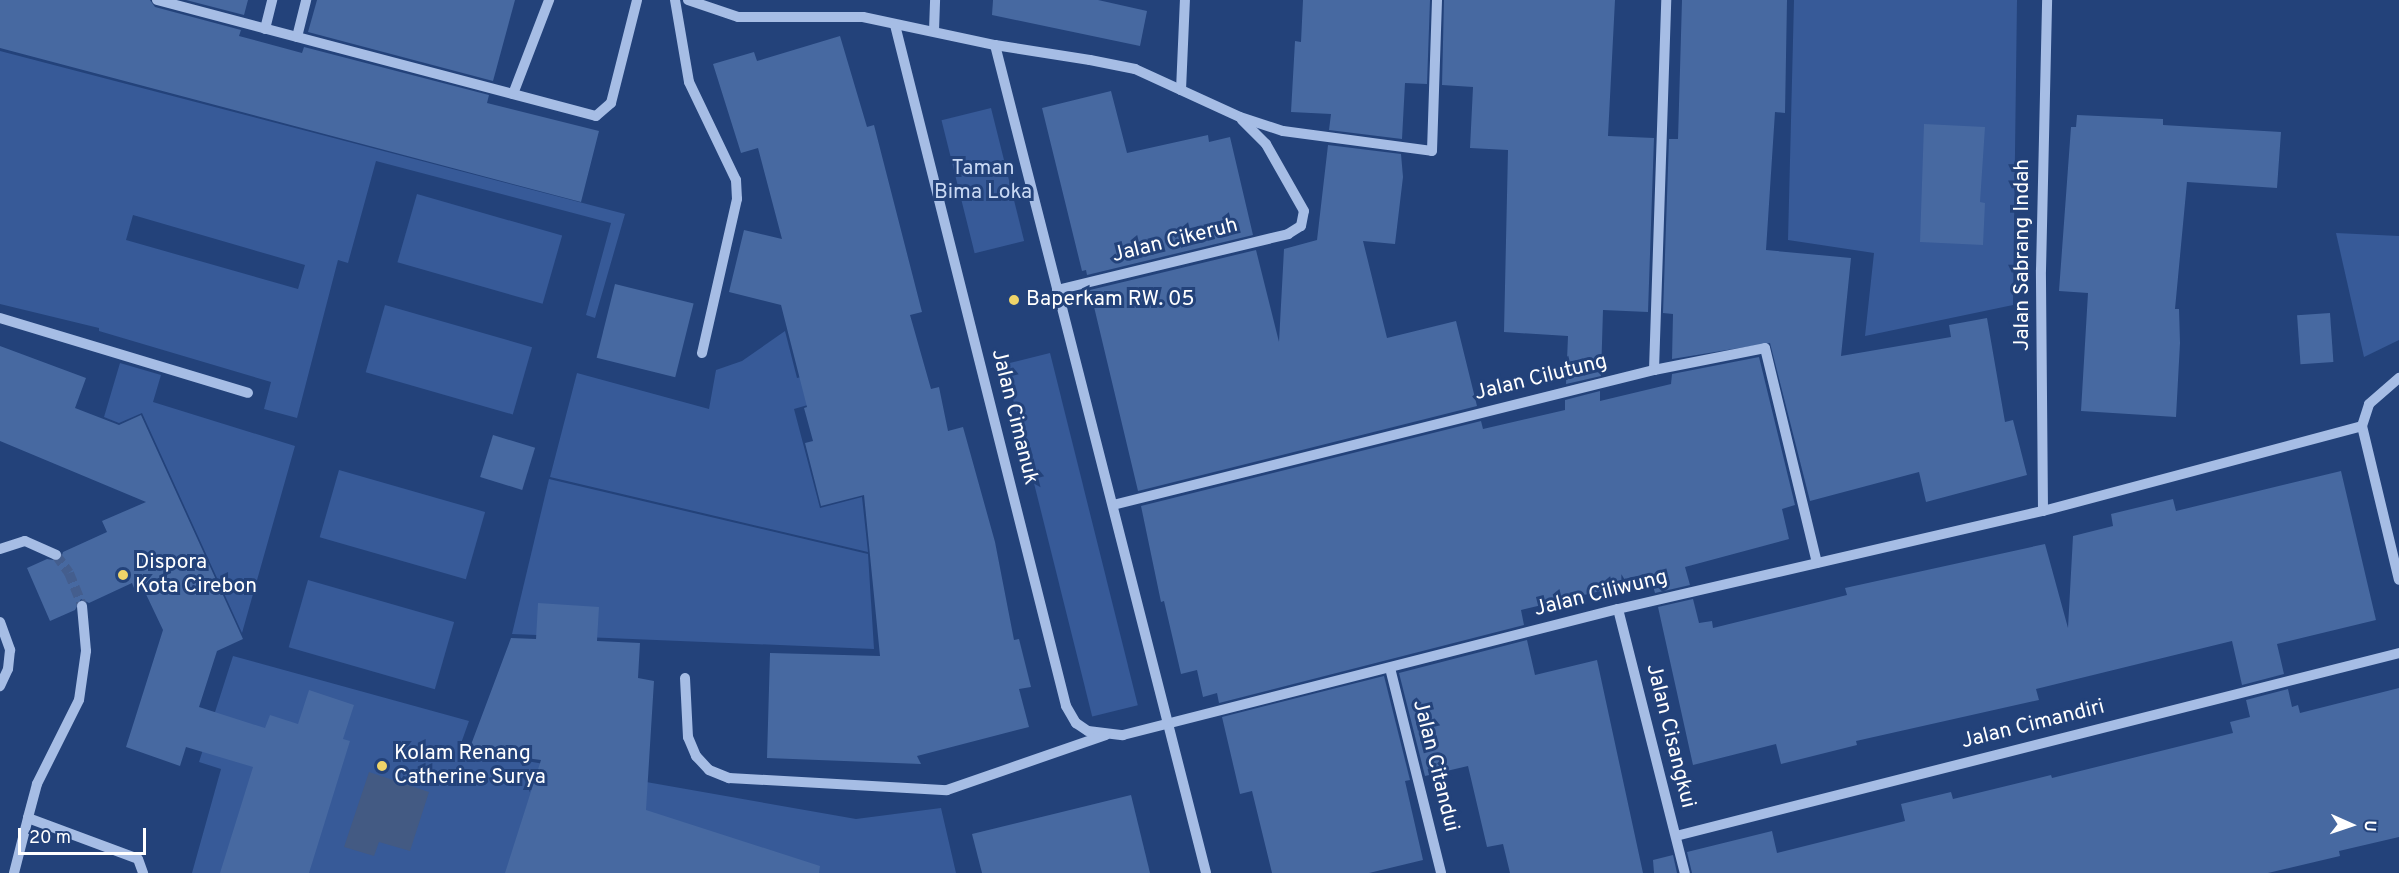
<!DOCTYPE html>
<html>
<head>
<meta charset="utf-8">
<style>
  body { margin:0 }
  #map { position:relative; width:2399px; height:873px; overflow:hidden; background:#23427a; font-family:Overpass,sans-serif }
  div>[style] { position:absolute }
  .green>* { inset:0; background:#375a98; transform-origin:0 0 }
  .water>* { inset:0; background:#435a83 }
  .building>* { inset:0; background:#4769a1; transform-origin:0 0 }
  .minor-tunnel>* { height:10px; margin-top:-5px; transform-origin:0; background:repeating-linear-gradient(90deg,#445e8e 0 10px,transparent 0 15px) }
  .minor>* { height:10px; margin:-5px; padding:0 5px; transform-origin:5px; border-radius:5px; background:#a6bde5 }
  .dots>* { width:16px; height:16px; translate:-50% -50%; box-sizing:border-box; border:3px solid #23427a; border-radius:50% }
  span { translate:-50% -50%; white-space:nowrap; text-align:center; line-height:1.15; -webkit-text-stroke:6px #23427a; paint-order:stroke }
  .park-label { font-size:21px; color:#c9d9f4 }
  .street-label { font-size:21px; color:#fff }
  .poi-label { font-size:21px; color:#fff }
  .left { translate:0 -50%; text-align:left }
  .north { position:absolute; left:2321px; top:795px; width:60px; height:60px; -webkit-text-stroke:4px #23427a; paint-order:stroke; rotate:93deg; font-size:16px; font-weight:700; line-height:24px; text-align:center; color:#fff }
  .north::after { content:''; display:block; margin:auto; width:21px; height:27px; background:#fff; clip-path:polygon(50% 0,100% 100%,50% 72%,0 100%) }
  .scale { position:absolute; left:18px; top:828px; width:128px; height:27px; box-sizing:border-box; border:3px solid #fff; border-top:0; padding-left:8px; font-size:18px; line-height:21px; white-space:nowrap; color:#fff; -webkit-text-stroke:4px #23427a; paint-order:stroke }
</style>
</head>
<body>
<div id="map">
  <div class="green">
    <div style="clip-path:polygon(1794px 0,2017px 0,2013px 305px,1865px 336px,1874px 253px,1788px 240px)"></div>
    <div style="clip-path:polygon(evenodd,0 51px,625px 214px,595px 318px,586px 315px,611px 223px,376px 161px,348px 263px,338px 260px,297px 418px,264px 409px,271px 382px,99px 331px,99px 328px,0 304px,0 51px,133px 215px,305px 265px,298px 289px,126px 240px,133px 215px)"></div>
    <div style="left:991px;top:108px;width:137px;height:51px;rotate:76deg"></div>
    <div style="left:417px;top:194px;width:151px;height:71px;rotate:16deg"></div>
    <div style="clip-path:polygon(2336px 233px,2399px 236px,2399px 340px,2364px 357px)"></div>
    <div style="left:385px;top:305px;width:153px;height:70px;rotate:16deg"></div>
    <div style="clip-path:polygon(785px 331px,797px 378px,818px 373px,825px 400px,794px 409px,820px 508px,862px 497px,868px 552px,550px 477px,577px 373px,709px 409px,716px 370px,742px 361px)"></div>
    <div style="left:1050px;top:353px;width:363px;height:47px;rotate:76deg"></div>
    <div style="clip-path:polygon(120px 363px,161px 375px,153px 402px,295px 446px,242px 633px,142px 413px,119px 423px,104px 417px)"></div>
    <div style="left:339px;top:470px;width:152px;height:70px;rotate:16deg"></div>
    <div style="clip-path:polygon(549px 479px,868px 554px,874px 649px,512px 634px)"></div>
    <div style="left:308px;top:580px;width:152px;height:70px;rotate:16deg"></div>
    <div style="clip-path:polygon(233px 656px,469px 721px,459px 749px,856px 819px,941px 808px,956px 873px,192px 873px,221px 769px,199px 762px)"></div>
  </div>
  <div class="water">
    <div style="clip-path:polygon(369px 772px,429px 792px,410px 851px,379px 842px,374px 856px,344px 847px)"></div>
  </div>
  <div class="building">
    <div style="clip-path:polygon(0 0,150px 0,155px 7px,241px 30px,239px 36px,302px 53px,304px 47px,489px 95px,487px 103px,599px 131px,581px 202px,0 48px)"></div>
    <div style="clip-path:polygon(186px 0,248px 0,244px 15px)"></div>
    <div style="clip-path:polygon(317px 0,515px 0,493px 81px,308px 32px)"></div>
    <div style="clip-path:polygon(993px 0,1098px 0,1147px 11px,1140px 46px,992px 15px)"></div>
    <div style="clip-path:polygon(1303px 0,1430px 0,1427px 84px,1405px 83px,1402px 139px,1329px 130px,1331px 114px,1291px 112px,1295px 41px,1301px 42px)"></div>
    <div style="clip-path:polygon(1444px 0,1615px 0,1608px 136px,1654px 138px,1648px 312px,1603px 310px,1601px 376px,1566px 384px,1568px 336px,1504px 332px,1508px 150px,1470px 148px,1473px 87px,1442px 85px)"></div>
    <div style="clip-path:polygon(1682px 0,1787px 0,1785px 113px,1775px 112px,1766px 250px,1851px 258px,1841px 356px,1951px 337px,1949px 325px,1987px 318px,2005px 422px,2013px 420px,2027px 475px,1926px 502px,1919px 472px,1810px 501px,1770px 343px,1672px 359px,1673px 314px,1663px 313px,1669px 139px,1678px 139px)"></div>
    <div style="clip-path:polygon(840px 36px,867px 127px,874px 125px,922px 312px,910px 315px,931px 389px,939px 387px,948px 431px,963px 427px,995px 542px,1014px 640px,1019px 639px,1031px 687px,1019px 689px,1029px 727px,917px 756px,921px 764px,767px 758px,770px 653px,880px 656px,864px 495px,821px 506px,805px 443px,813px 441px,804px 408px,807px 407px,781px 305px,729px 292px,744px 230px,782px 239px,758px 148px,741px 153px,713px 64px,754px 52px,757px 61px)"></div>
    <div style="clip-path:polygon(1111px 91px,1127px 153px,1208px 135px,1209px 142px,1230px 137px,1253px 235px,1087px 275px,1086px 270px,1082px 271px,1042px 108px)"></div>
    <div style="clip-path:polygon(2077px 115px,2163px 119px,2163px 125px,2281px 132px,2277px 188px,2187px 182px,2175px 309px,2179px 309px,2180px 343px,2176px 417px,2081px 411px,2088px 293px,2059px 291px,2071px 127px,2076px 127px)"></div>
    <div style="clip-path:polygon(1924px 124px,1985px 127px,1980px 202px,1985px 203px,1983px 245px,1920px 242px)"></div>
    <div style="clip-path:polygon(1328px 145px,1401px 154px,1403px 177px,1395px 244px,1363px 241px,1387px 338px,1456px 321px,1477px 406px,1138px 491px,1090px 290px,1256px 250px,1279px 342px,1284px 249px,1317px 240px)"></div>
    <div style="left:615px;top:284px;width:81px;height:76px;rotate:14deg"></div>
    <div style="left:2330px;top:313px;width:49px;height:33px;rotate:86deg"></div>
    <div style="clip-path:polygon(0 346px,86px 378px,75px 408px,119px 425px,141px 415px,243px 639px,217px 651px,199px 707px,265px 728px,270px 715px,298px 724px,309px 690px,354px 705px,343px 739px,350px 741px,309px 873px,220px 873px,253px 767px,186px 747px,180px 766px,126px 747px,163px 630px,144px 590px,136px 593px,132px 583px,89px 603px,81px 599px,75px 610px,50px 621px,27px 568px,47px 559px,60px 561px,63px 552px,107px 532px,102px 521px,146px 502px,0 441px)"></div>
    <div style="clip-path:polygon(1759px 357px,1795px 505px,1782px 509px,1789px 539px,1685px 567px,1690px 585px,1655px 593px,1651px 579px,1521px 610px,1524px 625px,1219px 703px,1217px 693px,1203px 697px,1197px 670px,1181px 674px,1164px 601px,1161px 602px,1141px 506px,1481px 421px,1483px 429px,1565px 410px,1565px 400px,1600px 391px,1600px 401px,1671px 384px,1672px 374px)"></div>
    <div style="left:493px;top:435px;width:44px;height:44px;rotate:17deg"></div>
    <div style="clip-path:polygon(2341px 471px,2376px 620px,2277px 644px,2284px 674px,2242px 685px,2232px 641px,2036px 689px,2039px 700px,1856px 741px,1857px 745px,1781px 764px,1776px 744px,1693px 765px,1658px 607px,1693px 599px,1699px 623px,1712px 621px,1713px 628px,1847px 595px,1845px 588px,2045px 544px,2068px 628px,2073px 536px,2113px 526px,2111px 514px,2173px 499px,2176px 511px)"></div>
    <div style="clip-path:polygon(538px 603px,599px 607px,597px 641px,640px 643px,638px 678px,654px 681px,646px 810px,820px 866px,819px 873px,505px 873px,541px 760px,469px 750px,511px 638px,536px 639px)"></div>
    <div style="clip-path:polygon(1527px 640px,1535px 675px,1597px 660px,1643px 873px,1510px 873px,1503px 844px,1487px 847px,1468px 766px,1425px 776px,1399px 673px)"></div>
    <div style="clip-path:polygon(1384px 676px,1410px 780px,1405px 781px,1423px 860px,1369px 873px,1272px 873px,1252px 791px,1240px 794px,1222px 717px)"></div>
    <div style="clip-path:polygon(2399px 688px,2399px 837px,2339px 851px,2340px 856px,2268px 873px,1692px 873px,1687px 852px,1772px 831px,1777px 853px,1905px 821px,1901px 804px,1951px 792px,1953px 799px,2051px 775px,2052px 778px,2233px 733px,2230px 722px,2250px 717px,2246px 700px,2288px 689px,2292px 707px,2298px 705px,2300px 713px)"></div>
    <div style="clip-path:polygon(1131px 795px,1150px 873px,982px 873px,972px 834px)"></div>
    <div style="clip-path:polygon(1673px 855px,1677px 873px,1654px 873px,1653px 860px)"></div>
  </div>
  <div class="minor-tunnel">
    <div style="left:56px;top:555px;width:22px;rotate:54deg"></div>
    <div style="left:69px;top:573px;width:35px;rotate:68deg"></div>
  </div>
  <div class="minor">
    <div style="left:157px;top:0;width:454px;rotate:14.8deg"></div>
    <div style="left:596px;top:116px;width:20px;rotate:-41deg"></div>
    <div style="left:611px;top:103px;width:106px;rotate:-75.8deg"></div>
    <div style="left:675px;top:0;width:83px;rotate:80.3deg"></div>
    <div style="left:689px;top:82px;width:109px;rotate:64.4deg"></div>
    <div style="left:736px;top:180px;width:19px;rotate:87deg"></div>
    <div style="left:737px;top:199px;width:158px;rotate:102.8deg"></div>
    <div style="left:688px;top:0;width:53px;rotate:18.8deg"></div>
    <div style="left:738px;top:17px;width:125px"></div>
    <div style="left:863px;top:17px;width:135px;rotate:12deg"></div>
    <div style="left:995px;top:45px;width:96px;rotate:9deg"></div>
    <div style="left:1090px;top:60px;width:46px;rotate:11.3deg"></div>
    <div style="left:1135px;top:69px;width:115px;rotate:24.6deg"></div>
    <div style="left:1240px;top:117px;width:45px;rotate:18deg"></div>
    <div style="left:1283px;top:131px;width:150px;rotate:7.6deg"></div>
    <div style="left:1432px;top:151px;width:151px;rotate:-88.1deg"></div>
    <div style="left:895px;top:25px;width:702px;rotate:75.9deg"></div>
    <div style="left:1066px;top:706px;width:20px;rotate:60deg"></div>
    <div style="left:1076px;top:723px;width:14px;rotate:34deg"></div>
    <div style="left:1088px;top:731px;width:35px;rotate:7deg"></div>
    <div style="left:1123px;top:735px;width:511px;rotate:-14.28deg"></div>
    <div style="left:1618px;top:609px;width:436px;rotate:-13deg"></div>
    <div style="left:2043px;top:511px;width:330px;rotate:-14.9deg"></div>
    <div style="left:265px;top:29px;width:30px;rotate:-76deg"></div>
    <div style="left:934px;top:31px;width:31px;rotate:-88deg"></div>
    <div style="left:297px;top:37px;width:38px;rotate:-76deg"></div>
    <div style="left:995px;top:45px;width:854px;rotate:75.7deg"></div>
    <div style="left:1181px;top:90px;width:90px;rotate:-87.5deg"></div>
    <div style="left:513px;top:94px;width:101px;rotate:-69deg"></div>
    <div style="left:1057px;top:290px;width:238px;rotate:-13.6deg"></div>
    <div style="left:1288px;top:234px;width:15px;rotate:-32deg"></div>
    <div style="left:1301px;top:226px;width:15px;rotate:-79deg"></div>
    <div style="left:1304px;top:211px;width:77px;rotate:-119.6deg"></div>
    <div style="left:1266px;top:144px;width:34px;rotate:-135deg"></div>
    <div style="left:0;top:318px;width:259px;rotate:16.8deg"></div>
    <div style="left:1654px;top:370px;width:370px;rotate:-88.1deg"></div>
    <div style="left:2362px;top:426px;width:158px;rotate:76.5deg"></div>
    <div style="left:2362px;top:426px;width:23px;rotate:-72deg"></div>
    <div style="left:2369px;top:404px;width:40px;rotate:-41deg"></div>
    <div style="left:1113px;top:505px;width:558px;rotate:-14.01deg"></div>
    <div style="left:1654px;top:370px;width:113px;rotate:-11.2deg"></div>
    <div style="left:1765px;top:348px;width:221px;rotate:76.4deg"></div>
    <div style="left:2043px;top:511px;width:241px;rotate:-90.5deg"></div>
    <div style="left:2041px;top:270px;width:270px;rotate:-88.7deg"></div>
    <div style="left:0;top:549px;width:26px;rotate:-18deg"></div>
    <div style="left:25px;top:541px;width:34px;rotate:24deg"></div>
    <div style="left:82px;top:606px;width:45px;rotate:84.9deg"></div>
    <div style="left:86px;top:651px;width:49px;rotate:98.1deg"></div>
    <div style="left:79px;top:700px;width:94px;rotate:116.6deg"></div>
    <div style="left:37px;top:784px;width:35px;rotate:105deg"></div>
    <div style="left:28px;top:818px;width:117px;rotate:20.4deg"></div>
    <div style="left:138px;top:859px;width:15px;rotate:70deg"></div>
    <div style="left:1618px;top:609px;width:272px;rotate:75.8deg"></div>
    <div style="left:0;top:622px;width:30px;rotate:70deg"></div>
    <div style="left:10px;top:650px;width:19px;rotate:96deg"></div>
    <div style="left:8px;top:669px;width:19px;rotate:115deg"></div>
    <div style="left:1390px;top:668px;width:211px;rotate:76deg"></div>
    <div style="left:685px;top:678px;width:59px;rotate:87.1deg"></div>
    <div style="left:688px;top:737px;width:21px;rotate:67deg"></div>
    <div style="left:696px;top:756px;width:19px;rotate:47deg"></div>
    <div style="left:709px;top:770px;width:22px;rotate:22deg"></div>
    <div style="left:729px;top:778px;width:218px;rotate:3.2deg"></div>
    <div style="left:947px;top:790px;width:168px;rotate:-19.1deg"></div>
    <div style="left:1676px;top:836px;width:746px;rotate:-14.2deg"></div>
    <div style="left:14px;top:873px;width:57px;rotate:-75.7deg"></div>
  </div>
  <div class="dots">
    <div style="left:1014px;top:300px;background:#efd469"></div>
    <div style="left:123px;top:575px;background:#efd469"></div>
    <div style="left:382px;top:766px;background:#efd469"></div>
  </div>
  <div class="park-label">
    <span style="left:983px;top:181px">Taman<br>Bima Loka</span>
  </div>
  <div class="street-label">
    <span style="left:1175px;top:241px;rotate:-14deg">Jalan Cikeruh</span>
    <span style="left:2023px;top:255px;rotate:-90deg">Jalan Sabrang Indah</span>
    <span style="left:1541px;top:378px;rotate:-14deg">Jalan Cilutung</span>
    <span style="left:1014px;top:417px;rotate:76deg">Jalan Cimanuk</span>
    <span style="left:1601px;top:594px;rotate:-14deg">Jalan Ciliwung</span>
    <span style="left:2033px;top:725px;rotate:-14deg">Jalan Cimandiri</span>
    <span style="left:1670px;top:736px;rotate:76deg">Jalan Cisangkui</span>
    <span style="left:1435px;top:766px;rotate:76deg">Jalan Citandui</span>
  </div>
  <div class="poi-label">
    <span class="left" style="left:1026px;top:300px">Baperkam RW. 05</span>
    <span class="left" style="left:135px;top:575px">Dispora<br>Kota Cirebon</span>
    <span class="left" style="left:394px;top:766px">Kolam Renang<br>Catherine Surya</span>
  </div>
  <div class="north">U</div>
  <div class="scale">20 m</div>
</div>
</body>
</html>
